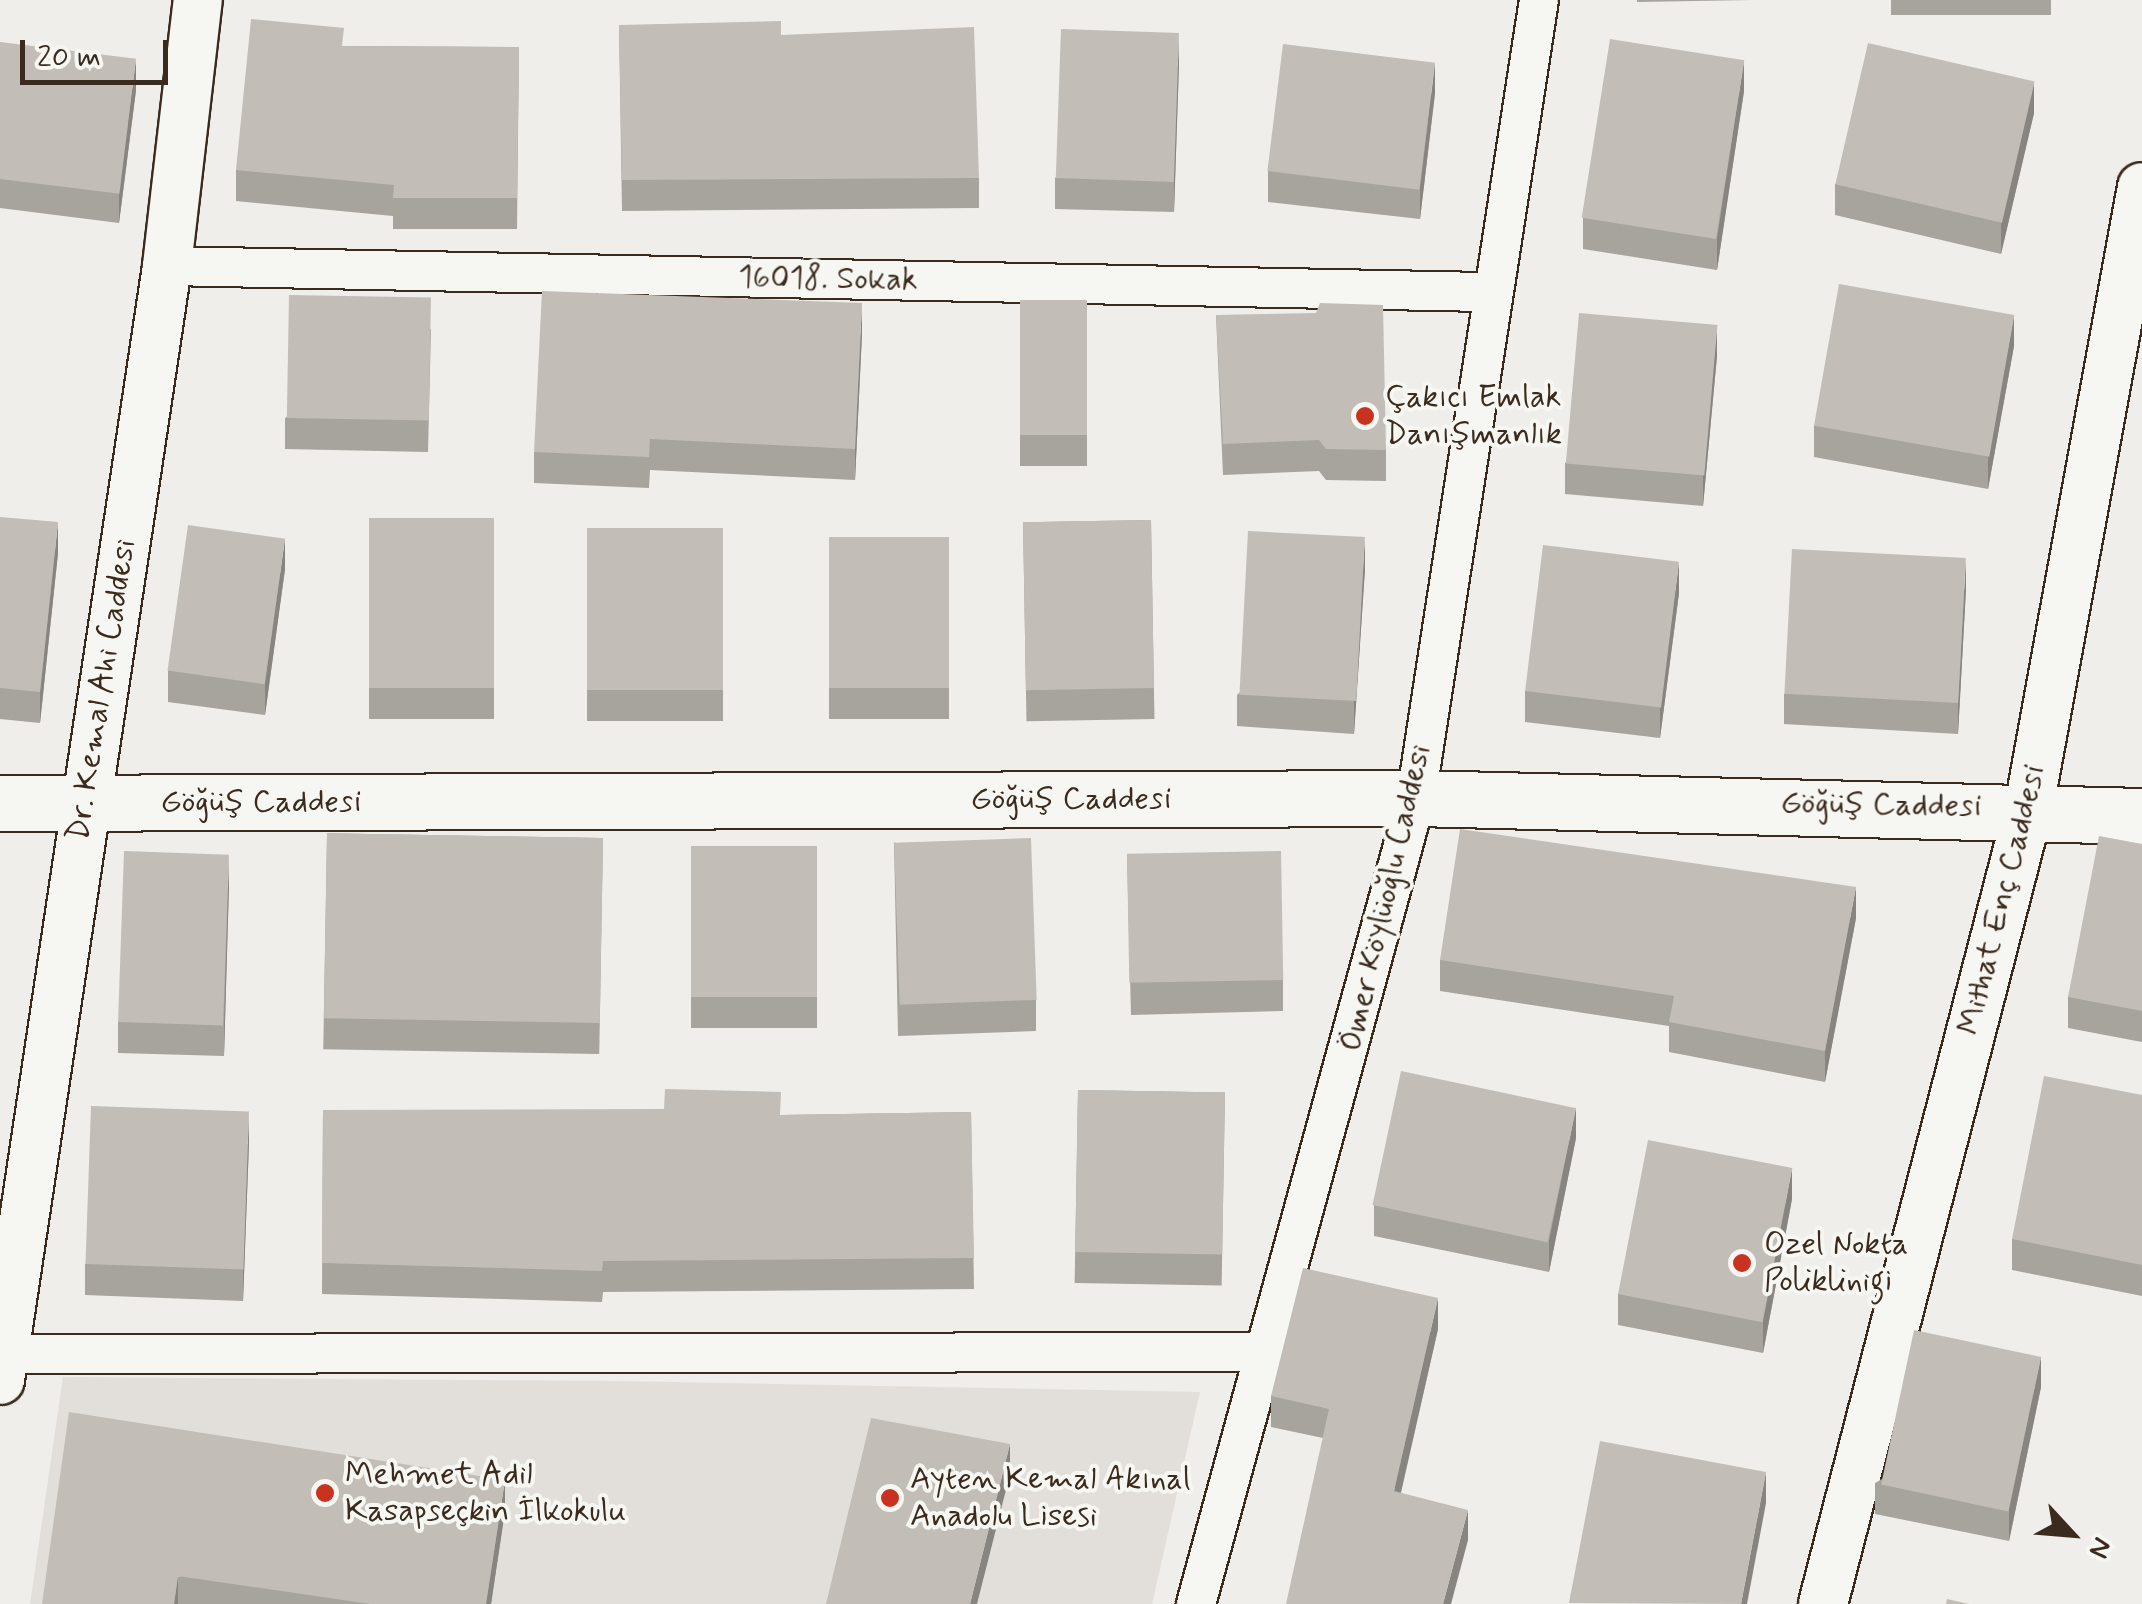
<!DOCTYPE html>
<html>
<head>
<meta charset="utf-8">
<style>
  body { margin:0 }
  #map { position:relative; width:2142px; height:1604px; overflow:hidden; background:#efeeea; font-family:Mynerve,sans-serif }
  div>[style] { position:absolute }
  .built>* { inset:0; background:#e2dfdb }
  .roads { filter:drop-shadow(2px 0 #3b2a1e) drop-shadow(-2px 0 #3b2a1e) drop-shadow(0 2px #3b2a1e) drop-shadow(0 -2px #3b2a1e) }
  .minor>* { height:38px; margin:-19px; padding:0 19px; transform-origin:19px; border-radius:19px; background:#f6f6f2 }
  .tertiary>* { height:48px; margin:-24px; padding:0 24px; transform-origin:24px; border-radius:24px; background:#f6f6f2 }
  .secondary>* { height:55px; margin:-27.5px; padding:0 27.5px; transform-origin:27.5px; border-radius:27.5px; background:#f6f6f2 }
  .wall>* { inset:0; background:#a7a39d; transform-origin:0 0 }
  .shaded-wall>* { inset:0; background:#888480 }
  .building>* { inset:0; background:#c2bdb7; transform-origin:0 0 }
  .dots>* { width:28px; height:28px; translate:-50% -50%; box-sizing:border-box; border:5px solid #f6f6f2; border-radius:50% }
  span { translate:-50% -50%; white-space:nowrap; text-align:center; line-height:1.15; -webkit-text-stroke:8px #f6f6f2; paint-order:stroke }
  .street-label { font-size:32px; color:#3b2a1e }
  .poi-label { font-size:32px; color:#3b2a1e }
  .left { translate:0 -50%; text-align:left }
  .north { position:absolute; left:2022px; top:1484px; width:100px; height:100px; -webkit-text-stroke:8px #f6f6f2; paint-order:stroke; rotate:116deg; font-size:28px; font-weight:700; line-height:40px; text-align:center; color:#3b2a1e }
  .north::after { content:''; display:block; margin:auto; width:35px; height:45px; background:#3b2a1e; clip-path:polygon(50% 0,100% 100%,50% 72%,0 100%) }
  .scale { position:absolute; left:20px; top:40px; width:148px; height:45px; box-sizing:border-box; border:5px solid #3b2a1e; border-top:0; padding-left:12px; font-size:30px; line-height:35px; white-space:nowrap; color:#3b2a1e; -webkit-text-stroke:8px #f6f6f2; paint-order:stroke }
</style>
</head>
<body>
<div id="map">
  <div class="built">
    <div style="clip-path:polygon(63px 1377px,618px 1381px,1200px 1392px,1152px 1604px,30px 1604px)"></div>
  </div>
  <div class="roads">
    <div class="minor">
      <div style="left:167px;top:266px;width:1321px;rotate:1.13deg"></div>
      <div style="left:3px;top:1354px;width:1269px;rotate:-0.09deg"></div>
      <div style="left:1196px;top:1604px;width:835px;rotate:-74.73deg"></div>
      <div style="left:1416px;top:798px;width:807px;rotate:-81.24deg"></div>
    </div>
    <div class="tertiary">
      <div style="left:0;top:1380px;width:1126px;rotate:-81.47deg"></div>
      <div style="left:167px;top:266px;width:268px;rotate:-83.4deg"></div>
      <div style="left:1823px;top:1604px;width:823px;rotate:-75.51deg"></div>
      <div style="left:2029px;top:807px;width:630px;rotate:-79.67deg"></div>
    </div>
    <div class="secondary">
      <div style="left:0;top:803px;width:1416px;rotate:-0.2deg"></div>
      <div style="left:1416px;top:798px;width:726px;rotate:1.42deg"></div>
    </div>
  </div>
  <div class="wall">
    <div style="clip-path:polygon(1637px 0,1752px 0,1637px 2px)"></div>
    <div style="left:1891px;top:0;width:160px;height:15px"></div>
    <div style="clip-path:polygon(619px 25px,781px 35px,979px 178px,979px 208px,622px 211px)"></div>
    <div style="clip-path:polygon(0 42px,136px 90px,119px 223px,0 208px)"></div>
    <div style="clip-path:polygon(344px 46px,519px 47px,517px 229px,393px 229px,393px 216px,236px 201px,236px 170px)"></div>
    <div style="clip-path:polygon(1179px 64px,1174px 212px,1055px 209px,1055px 178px)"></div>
    <div style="clip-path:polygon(1744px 91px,1717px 270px,1583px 249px,1583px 218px)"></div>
    <div style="clip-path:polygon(1435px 93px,1420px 219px,1268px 202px,1268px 171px)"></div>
    <div style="clip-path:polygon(2034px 113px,2001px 254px,1835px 215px,1835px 184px)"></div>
    <div style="left:1020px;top:300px;width:67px;height:166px"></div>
    <div style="clip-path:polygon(1216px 315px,1386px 450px,1386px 481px,1326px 480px,1319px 471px,1223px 475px)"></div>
    <div style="clip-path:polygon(431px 329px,428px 452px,285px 449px,285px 418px)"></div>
    <div style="clip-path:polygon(862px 334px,855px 480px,650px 470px,649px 488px,534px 483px,534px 452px)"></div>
    <div style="clip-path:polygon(2014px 346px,1988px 489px,1814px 457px,1814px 426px)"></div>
    <div style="clip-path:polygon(1717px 356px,1703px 506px,1565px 494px,1565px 463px)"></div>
    <div style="clip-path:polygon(0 517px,58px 553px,40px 723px,0 719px)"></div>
    <div style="left:369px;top:518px;width:125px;height:201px"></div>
    <div style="left:1151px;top:520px;width:199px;height:128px;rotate:89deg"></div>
    <div style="left:587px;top:528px;width:136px;height:193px"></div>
    <div style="left:829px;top:537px;width:120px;height:182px"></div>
    <div style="clip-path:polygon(285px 569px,265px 715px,168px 702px,168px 671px)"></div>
    <div style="clip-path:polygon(1365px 569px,1354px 734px,1237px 726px,1237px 695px)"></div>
    <div style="clip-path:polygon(1966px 589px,1958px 734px,1784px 724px,1784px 694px)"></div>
    <div style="clip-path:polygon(1679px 593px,1660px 738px,1525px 722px,1525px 691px)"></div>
    <div style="left:603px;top:838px;width:216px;height:276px;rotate:91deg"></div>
    <div style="clip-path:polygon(894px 842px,1036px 1000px,1036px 1031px,898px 1036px)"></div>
    <div style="clip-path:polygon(2142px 844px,2142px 1042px,2068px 1028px,2068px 997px)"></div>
    <div style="left:691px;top:846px;width:126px;height:182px"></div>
    <div style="clip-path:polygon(1127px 855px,1283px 980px,1283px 1011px,1131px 1015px)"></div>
    <div style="clip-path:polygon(229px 885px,224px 1056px,118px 1053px,118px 1022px)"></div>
    <div style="clip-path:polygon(1856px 918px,1825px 1082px,1669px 1052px,1669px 1026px,1440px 991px,1440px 960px)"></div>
    <div style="left:1078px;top:1090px;width:147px;height:193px;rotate:1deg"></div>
    <div style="clip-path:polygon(2142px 1095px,2142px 1296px,2012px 1270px,2012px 1239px)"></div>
    <div style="clip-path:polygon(323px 1110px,781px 1115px,971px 1112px,974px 1289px,603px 1292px,602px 1302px,322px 1294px)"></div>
    <div style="clip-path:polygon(1576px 1138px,1549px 1272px,1374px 1236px,1374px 1205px)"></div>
    <div style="clip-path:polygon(249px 1143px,243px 1301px,85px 1295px,85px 1264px)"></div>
    <div style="clip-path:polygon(1792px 1199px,1763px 1353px,1618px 1325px,1618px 1294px)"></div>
    <div style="clip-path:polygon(1438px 1329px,1401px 1493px,1468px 1540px,1323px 1438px,1271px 1427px,1271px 1396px)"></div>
    <div style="clip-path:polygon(2041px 1387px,2009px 1541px,1875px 1514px,1875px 1483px)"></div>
    <div style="clip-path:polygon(505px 1511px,491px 1604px,42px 1604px)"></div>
  </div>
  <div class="shaded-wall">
    <div style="clip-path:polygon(1179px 33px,1179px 64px,1174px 212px,1174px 181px)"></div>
    <div style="clip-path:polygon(136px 59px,136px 90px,119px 223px,119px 192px)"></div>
    <div style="clip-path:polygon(1744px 60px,1744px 91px,1717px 270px,1717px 239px)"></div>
    <div style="clip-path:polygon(1435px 62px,1435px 93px,1420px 219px,1420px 189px)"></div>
    <div style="clip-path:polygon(2034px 82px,2034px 113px,2001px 254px,2001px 223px)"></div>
    <div style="clip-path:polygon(862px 303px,862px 334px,855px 480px,855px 449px)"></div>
    <div style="clip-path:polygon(2014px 315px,2014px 346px,1988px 489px,1988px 458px)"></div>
    <div style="clip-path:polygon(1717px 325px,1717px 356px,1703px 506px,1703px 475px)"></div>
    <div style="clip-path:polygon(58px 522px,58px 553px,40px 723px,40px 692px)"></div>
    <div style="clip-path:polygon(285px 538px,285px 569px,265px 715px,265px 684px)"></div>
    <div style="clip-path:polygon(1365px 538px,1365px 569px,1354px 734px,1354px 703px)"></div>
    <div style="clip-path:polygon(1966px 558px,1966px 589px,1958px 734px,1958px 703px)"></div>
    <div style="clip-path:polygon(1679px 562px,1679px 593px,1660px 738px,1660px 707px)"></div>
    <div style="clip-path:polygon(229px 854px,229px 885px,224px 1056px,224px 1025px)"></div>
    <div style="clip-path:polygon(1856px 887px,1856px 918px,1825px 1082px,1825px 1051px)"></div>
    <div style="clip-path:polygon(1576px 1107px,1576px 1138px,1549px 1272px,1549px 1241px)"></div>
    <div style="clip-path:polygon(249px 1112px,249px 1143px,243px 1301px,243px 1270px)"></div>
    <div style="clip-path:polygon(1792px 1168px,1792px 1199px,1763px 1353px,1763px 1322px)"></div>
    <div style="clip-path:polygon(1438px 1298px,1438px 1329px,1394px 1522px,1394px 1491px)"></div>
    <div style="clip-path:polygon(2041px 1356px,2041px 1387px,2009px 1541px,2009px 1510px)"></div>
    <div style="clip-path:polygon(1010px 1444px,1010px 1474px,977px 1604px,970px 1604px)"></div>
    <div style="clip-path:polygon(1766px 1472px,1766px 1503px,1747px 1604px,1741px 1604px)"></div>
    <div style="clip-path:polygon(505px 1480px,505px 1511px,491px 1604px,486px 1604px)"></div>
    <div style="clip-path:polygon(1468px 1510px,1468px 1540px,1451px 1604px,1443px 1604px)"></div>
    <div style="clip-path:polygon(178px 1576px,178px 1604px,174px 1604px)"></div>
  </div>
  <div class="building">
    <div style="clip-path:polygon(251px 19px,344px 28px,342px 46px,519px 47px,517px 198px,393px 198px,394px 185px,236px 170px)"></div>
    <div style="clip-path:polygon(781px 21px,781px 35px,974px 27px,979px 178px,622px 180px,619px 25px)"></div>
    <div style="left:1061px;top:29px;width:118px;height:149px;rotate:2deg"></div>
    <div style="left:1610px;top:39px;width:136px;height:181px;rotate:9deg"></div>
    <div style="left:0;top:42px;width:137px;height:136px;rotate:7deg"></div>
    <div style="left:1868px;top:43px;width:171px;height:145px;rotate:13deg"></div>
    <div style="left:1283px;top:44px;width:153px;height:128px;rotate:7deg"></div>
    <div style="left:1839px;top:284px;width:178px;height:144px;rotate:10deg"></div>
    <div style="clip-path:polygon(542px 291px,862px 303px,855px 449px,650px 439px,649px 457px,534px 452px)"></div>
    <div style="left:289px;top:295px;width:142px;height:123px;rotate:1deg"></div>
    <div style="left:1020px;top:300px;width:67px;height:135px"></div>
    <div style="clip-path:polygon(1320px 303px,1383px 305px,1386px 450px,1326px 449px,1319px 440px,1223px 444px,1216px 315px,1316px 313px)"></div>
    <div style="left:1579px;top:313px;width:139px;height:151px;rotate:5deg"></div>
    <div style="clip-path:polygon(0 517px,58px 522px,40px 692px,0 688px)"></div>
    <div style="left:369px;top:518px;width:125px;height:170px"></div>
    <div style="left:1151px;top:520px;width:168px;height:128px;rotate:89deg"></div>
    <div style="left:188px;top:525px;width:98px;height:147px;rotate:8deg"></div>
    <div style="left:587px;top:528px;width:136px;height:162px"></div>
    <div style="left:1248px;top:531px;width:117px;height:164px;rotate:3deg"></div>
    <div style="left:829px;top:537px;width:120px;height:151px"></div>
    <div style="left:1543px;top:545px;width:137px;height:147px;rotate:7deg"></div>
    <div style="left:1792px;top:549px;width:174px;height:145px;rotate:3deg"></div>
    <div style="clip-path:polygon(1460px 829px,1856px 887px,1825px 1051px,1669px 1022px,1674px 996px,1440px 960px)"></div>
    <div style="clip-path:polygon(2099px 836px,2142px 844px,2142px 1011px,2068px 997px)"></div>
    <div style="left:603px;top:838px;width:185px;height:276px;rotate:91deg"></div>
    <div style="left:1031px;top:838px;width:162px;height:137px;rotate:88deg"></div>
    <div style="left:691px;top:846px;width:126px;height:151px"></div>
    <div style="left:124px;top:851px;width:105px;height:171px;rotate:2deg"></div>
    <div style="left:1281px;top:851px;width:129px;height:154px;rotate:89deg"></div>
    <div style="left:1401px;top:1071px;width:179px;height:137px;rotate:12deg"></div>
    <div style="clip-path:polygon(2044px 1076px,2142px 1095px,2142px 1265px,2012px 1239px)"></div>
    <div style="clip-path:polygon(665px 1089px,781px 1092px,780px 1115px,971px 1112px,974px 1258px,603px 1261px,602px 1271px,322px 1263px,323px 1110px,664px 1109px)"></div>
    <div style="left:1078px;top:1090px;width:147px;height:162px;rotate:1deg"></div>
    <div style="left:91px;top:1106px;width:158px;height:158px;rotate:2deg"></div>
    <div style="left:1648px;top:1140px;width:147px;height:157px;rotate:11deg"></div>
    <div style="clip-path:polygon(1303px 1268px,1438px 1298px,1394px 1491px,1468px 1510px,1443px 1604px,1286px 1604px,1329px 1409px,1271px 1396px)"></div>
    <div style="left:1914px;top:1330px;width:130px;height:158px;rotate:12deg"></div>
    <div style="clip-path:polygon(69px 1412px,505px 1480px,486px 1604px,370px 1604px,178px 1576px,174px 1604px,42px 1604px)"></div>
    <div style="clip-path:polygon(871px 1418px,1010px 1444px,970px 1604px,826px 1604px)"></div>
    <div style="clip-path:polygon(1600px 1441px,1766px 1472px,1741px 1604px,1569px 1603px)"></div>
    <div style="clip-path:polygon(1947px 1599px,1969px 1604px,1946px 1604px)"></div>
  </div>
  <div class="dots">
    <div style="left:1365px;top:416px;background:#c8321e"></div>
    <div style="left:1742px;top:1263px;background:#c8321e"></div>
    <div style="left:325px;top:1493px;background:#c8321e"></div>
    <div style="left:890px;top:1498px;background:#c8321e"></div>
  </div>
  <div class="street-label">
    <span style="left:828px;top:279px;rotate:1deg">16018. Sokak</span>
    <span style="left:102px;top:690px;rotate:-81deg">Dr. Kemal Ahi Caddesi</span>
    <span style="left:1071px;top:799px">Göğüş Caddesi</span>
    <span style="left:261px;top:802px">Göğüş Caddesi</span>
    <span style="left:1881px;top:805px;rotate:1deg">Göğüş Caddesi</span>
    <span style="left:1386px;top:898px;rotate:-77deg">Ömer Köylüoğlu Caddesi</span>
    <span style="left:2002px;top:900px;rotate:-76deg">Mithat Enç Caddesi</span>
  </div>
  <div class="poi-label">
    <span class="left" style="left:1385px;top:416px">Çakıcı Emlak<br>Danışmanlık</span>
    <span class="left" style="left:1764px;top:1263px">Ozel Nokta<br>Poliklinigi</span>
    <span class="left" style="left:345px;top:1493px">Mehmet Adil<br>Kasapseçkin İlkokulu</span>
    <span class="left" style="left:910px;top:1498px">Ayten Kemal Akınal<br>Anadolu Lisesi</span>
  </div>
  <div class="north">N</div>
  <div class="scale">20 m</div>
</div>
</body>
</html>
